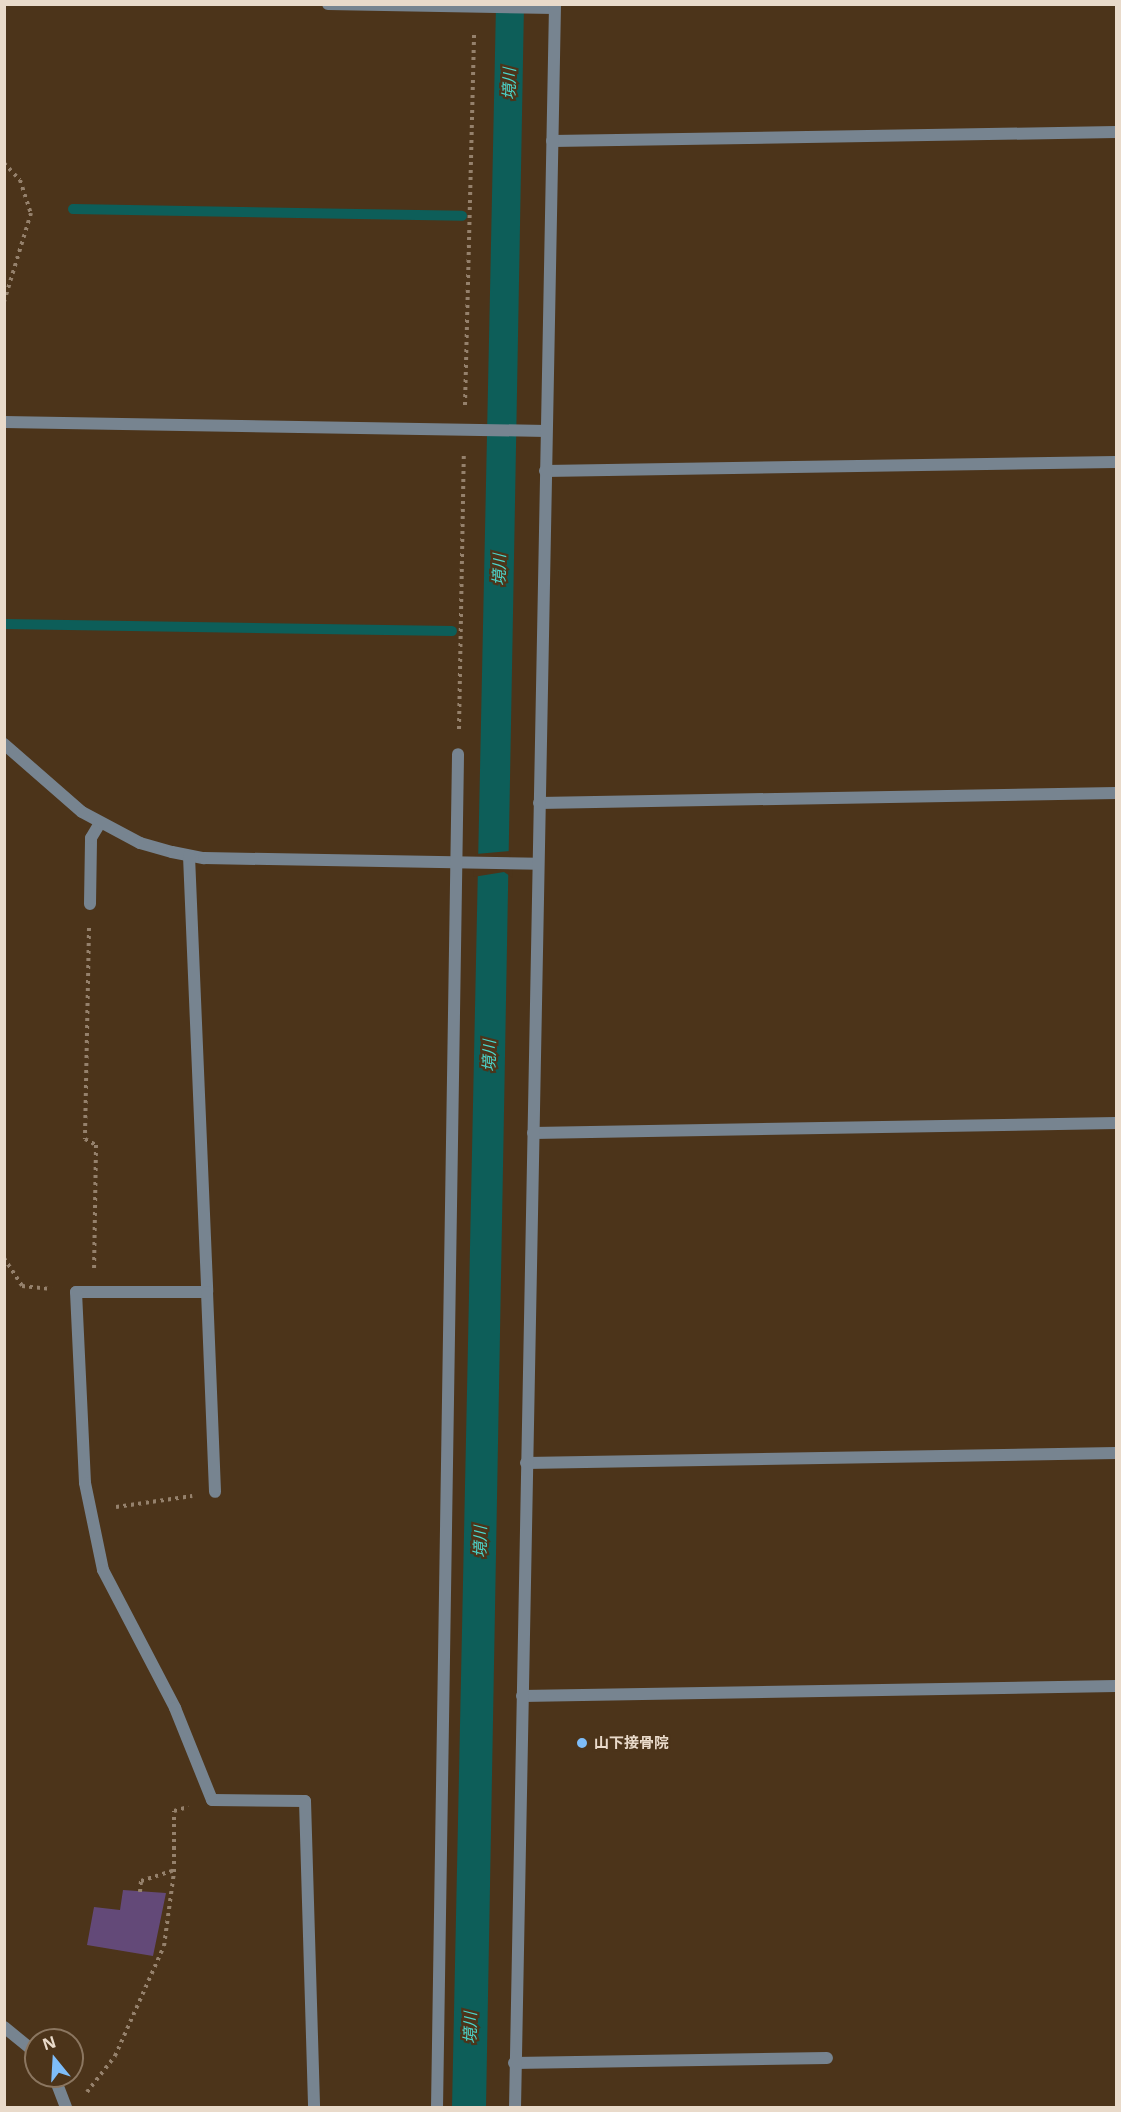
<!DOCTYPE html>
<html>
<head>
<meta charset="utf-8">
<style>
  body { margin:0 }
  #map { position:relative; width:1121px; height:2112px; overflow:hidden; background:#4c341a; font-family:"Open Sans","Noto Sans JP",sans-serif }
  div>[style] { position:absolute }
  .green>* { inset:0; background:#634978 }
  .water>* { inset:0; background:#0d5e59 }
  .pier>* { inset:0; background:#4c341a }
  .stream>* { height:10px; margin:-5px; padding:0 5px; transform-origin:5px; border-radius:5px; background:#0d5e59 }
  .path>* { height:4px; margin-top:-2px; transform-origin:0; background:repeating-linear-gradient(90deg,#95816c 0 3px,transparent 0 7.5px) }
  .service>* { height:12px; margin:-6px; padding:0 6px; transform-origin:6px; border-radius:6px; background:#778490 }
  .minor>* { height:12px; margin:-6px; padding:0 6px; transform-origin:6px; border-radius:6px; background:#778490 }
  .tertiary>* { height:12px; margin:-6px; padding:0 6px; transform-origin:6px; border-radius:6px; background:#778490 }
  .dots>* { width:16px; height:16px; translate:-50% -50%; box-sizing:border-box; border:3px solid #4c341a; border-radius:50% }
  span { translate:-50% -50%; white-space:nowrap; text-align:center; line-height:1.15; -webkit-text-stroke:4.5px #4c341a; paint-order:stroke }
  .poi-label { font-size:15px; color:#e9daca; font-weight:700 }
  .left { translate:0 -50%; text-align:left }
  .water-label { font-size:16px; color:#4cd8ce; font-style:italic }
  .frame { position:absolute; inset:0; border:6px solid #e9daca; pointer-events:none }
  .north { position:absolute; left:24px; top:2028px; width:60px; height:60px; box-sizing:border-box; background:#4c341a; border:2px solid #8b7660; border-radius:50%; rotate:342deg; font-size:16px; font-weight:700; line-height:24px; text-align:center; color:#e9daca }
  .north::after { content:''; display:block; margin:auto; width:21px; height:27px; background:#7ebdf9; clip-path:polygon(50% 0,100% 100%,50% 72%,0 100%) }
</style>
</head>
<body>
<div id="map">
  <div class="green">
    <div style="clip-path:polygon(123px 1890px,166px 1893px,153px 1956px,87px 1945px,94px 1907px,120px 1910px)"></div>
  </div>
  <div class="water">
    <div style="clip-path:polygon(524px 4px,486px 2107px,452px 2108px,496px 5px)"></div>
  </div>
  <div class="pier">
    <div style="clip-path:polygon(510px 851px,513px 878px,504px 872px,473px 877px,476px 854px)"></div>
  </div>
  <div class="stream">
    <div style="left:73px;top:209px;width:389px;rotate:1deg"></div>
    <div style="left:4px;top:624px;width:448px;rotate:0.9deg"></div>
  </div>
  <div class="path">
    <div style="left:4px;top:163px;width:23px;rotate:47deg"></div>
    <div style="left:20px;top:180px;width:35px;rotate:72deg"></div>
    <div style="left:31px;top:213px;width:93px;rotate:106.9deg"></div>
    <div style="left:465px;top:405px;width:373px;rotate:-88.6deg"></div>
    <div style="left:459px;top:729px;width:274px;rotate:-89deg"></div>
    <div style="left:89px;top:928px;width:211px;rotate:91.1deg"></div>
    <div style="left:85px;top:1139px;width:13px;rotate:29deg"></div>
    <div style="left:96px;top:1145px;width:123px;rotate:90.9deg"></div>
    <div style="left:4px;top:1258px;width:33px;rotate:57deg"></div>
    <div style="left:22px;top:1286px;width:30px;rotate:6deg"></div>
    <div style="left:116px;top:1507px;width:77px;rotate:-8.2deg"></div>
    <div style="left:140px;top:1892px;width:11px;rotate:-85deg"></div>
    <div style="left:141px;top:1881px;width:35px;rotate:-18deg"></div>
    <div style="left:87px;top:2092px;width:46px;rotate:-52.1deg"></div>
    <div style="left:115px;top:2056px;width:120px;rotate:-66deg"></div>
    <div style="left:164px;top:1946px;width:75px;rotate:-82.3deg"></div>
    <div style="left:174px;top:1872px;width:61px;rotate:-90deg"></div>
    <div style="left:174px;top:1811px;width:15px;rotate:-16deg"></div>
  </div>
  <div class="service">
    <div style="left:90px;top:904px;width:66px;rotate:-89.1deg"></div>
    <div style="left:91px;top:838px;width:17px;rotate:-59deg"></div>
  </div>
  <div class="minor">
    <div style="left:328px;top:4px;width:226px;rotate:1deg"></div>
    <div style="left:552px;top:141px;width:564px;rotate:-0.91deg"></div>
    <div style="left:4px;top:422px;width:542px;rotate:0.95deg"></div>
    <div style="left:4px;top:744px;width:103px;rotate:41.1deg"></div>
    <div style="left:82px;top:812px;width:66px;rotate:28.1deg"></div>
    <div style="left:140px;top:843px;width:33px;rotate:16deg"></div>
    <div style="left:172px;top:852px;width:33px;rotate:11deg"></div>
    <div style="left:204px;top:858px;width:334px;rotate:1deg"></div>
    <div style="left:539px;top:803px;width:577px;rotate:-0.99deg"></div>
    <div style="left:189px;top:856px;width:436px;rotate:87.6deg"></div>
    <div style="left:207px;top:1292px;width:131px;rotate:180deg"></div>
    <div style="left:76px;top:1292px;width:191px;rotate:87.3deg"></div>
    <div style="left:85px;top:1483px;width:89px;rotate:78.3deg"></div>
    <div style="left:103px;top:1570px;width:156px;rotate:62.4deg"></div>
    <div style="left:175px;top:1708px;width:99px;rotate:68.1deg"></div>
    <div style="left:212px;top:1800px;width:93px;rotate:0.6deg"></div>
    <div style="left:305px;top:1801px;width:307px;rotate:88.3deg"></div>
    <div style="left:533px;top:1133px;width:583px;rotate:-0.98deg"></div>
    <div style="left:207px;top:1292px;width:200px;rotate:87.7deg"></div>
    <div style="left:526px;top:1463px;width:590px;rotate:-0.97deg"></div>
    <div style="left:522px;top:1696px;width:594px;rotate:-0.96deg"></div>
    <div style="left:4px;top:2027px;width:41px;rotate:39.1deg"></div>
    <div style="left:514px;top:2063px;width:313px;rotate:-0.9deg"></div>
    <div style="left:54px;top:2076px;width:34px;rotate:69deg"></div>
    <div style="left:437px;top:2108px;width:1354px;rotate:-89.11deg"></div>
  </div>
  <div class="tertiary">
    <div style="left:545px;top:471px;width:571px;rotate:-0.9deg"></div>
    <div style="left:515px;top:2108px;width:2104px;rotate:-88.91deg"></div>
  </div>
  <div class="dots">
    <div style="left:582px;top:1743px;background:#7ebdf9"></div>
  </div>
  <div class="poi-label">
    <span class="left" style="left:594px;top:1743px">山下接骨院</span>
  </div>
  <div class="water-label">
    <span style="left:509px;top:84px;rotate:-89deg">境川</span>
    <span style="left:499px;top:570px;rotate:-89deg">境川</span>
    <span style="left:489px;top:1056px;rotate:-89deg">境川</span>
    <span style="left:480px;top:1542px;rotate:-89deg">境川</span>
    <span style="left:470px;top:2028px;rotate:-89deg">境川</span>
  </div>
  <div class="frame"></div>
  <div class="north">N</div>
</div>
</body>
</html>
